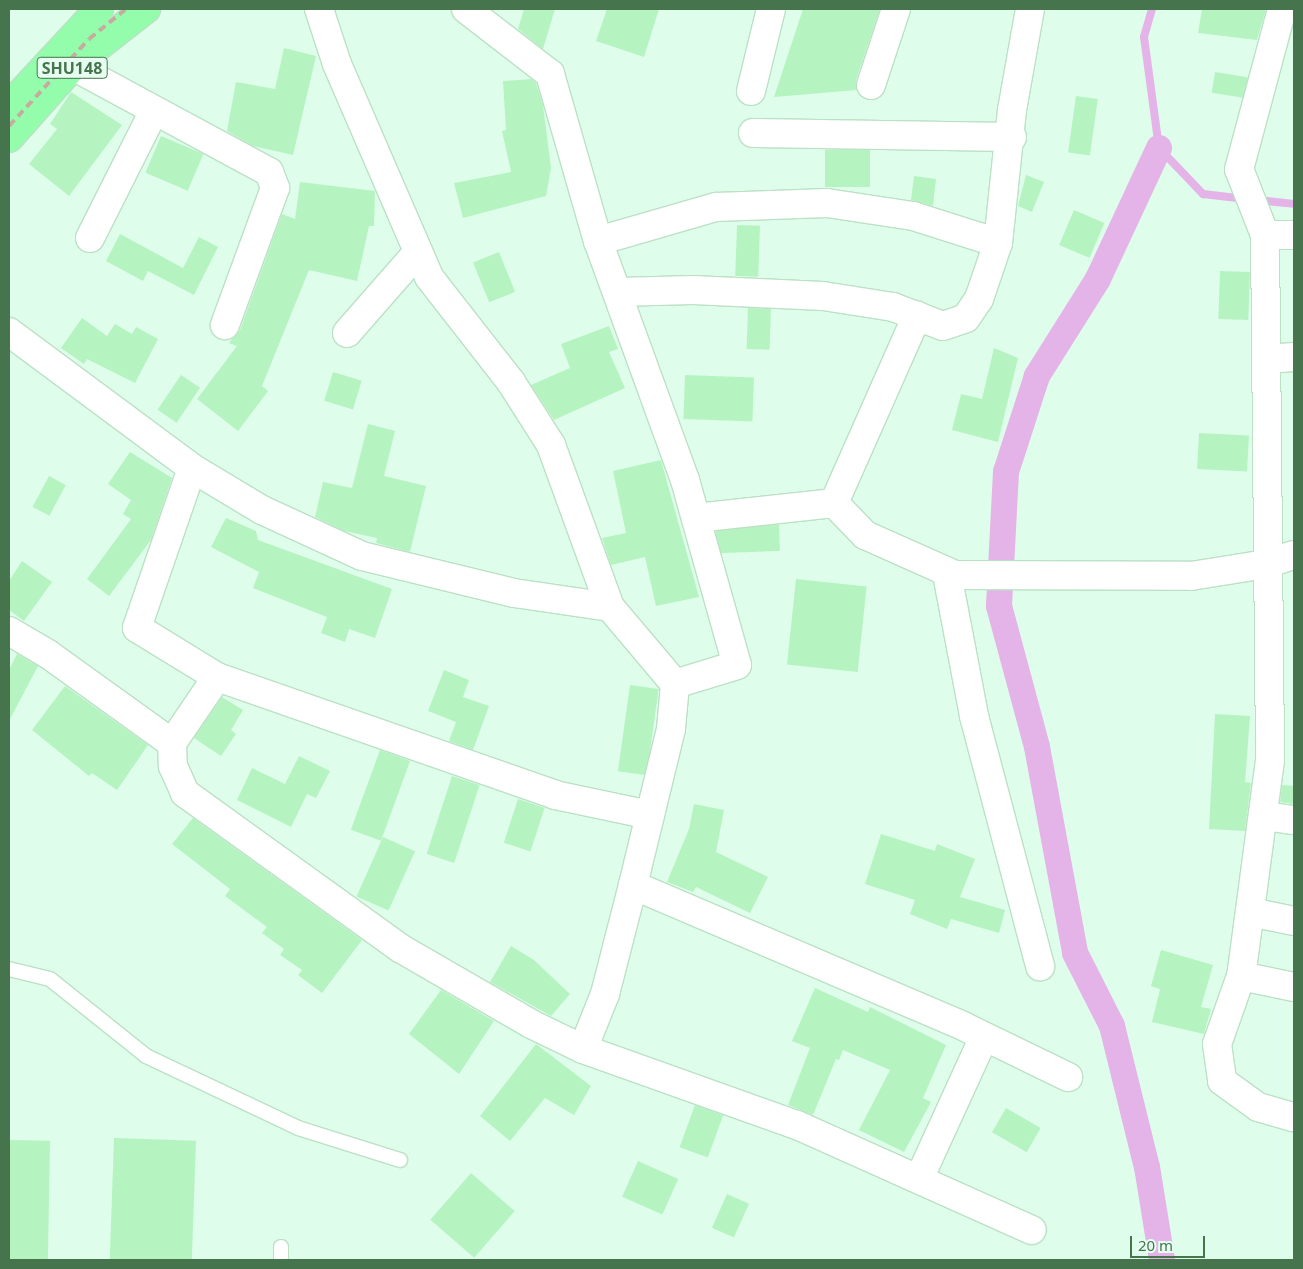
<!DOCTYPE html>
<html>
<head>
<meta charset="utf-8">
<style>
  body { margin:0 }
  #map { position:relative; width:1303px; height:1269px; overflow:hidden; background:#dffdeb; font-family:"Noto Sans",sans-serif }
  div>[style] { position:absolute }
  .stream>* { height:8px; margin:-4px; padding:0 4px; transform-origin:4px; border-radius:4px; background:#e4b3e7 }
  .canal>* { height:26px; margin:-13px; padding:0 13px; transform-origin:13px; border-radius:13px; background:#e4b3e7 }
  .building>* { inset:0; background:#b5f4c1; transform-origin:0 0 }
  .roads { filter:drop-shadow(1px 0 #bbe1c5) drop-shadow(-1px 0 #bbe1c5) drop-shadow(0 1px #bbe1c5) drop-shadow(0 -1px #bbe1c5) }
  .service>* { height:14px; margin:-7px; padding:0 7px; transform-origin:7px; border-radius:7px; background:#fff }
  .minor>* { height:28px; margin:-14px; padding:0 14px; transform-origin:14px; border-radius:14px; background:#fff }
  .trunk>* { height:28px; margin:-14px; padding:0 14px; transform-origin:14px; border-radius:14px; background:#93fdac }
  .rail>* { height:4px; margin-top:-2px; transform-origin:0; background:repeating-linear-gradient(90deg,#c6ab9e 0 8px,transparent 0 13px) }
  span { translate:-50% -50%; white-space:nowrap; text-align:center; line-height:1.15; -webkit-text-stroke:5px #e6fff0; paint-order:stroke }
  .shield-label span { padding:1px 4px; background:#e6fff0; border:1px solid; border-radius:4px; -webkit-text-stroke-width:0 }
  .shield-label { font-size:16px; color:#46744d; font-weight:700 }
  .frame { position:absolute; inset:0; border:10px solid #46744d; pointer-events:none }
  .scale { position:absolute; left:1130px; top:1236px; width:75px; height:22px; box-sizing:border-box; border:2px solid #46744d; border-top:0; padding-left:6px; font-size:15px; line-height:18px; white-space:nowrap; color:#46744d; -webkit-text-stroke:4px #e6fff0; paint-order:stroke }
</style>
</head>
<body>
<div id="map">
  <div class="stream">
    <div style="left:1152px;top:9px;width:29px;rotate:106deg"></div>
    <div style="left:1144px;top:37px;width:112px;rotate:82.3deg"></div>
    <div style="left:1159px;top:148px;width:64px;rotate:46.3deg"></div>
    <div style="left:1203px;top:194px;width:43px;rotate:6.6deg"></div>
    <div style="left:1257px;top:200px;width:37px;rotate:6deg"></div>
  </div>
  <div class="canal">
    <div style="left:1159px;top:148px;width:145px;rotate:115deg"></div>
    <div style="left:1098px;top:279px;width:115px;rotate:122.2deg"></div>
    <div style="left:1037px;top:376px;width:101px;rotate:107.9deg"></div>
    <div style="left:1006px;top:472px;width:134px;rotate:93deg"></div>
    <div style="left:999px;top:606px;width:146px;rotate:74.9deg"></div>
    <div style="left:1037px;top:747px;width:209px;rotate:79.5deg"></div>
    <div style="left:1075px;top:953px;width:82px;rotate:63.1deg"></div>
    <div style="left:1112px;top:1026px;width:145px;rotate:76.1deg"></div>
    <div style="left:1147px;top:1167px;width:94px;rotate:80.8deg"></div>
  </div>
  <div class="building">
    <div style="clip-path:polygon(524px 9px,555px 9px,543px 49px,518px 29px)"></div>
    <div style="clip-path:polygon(607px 9px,659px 9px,644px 57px,596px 41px)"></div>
    <div style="clip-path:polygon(803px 9px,880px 9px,856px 80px,857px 90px,774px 97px)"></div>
    <div style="clip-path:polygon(1202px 9px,1266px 9px,1257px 40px,1198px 33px)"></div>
    <div style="clip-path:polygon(284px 48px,316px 56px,293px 155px,253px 146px,227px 131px,236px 82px,275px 89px)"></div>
    <div style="left:1215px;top:72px;width:33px;height:21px;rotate:9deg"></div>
    <div style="clip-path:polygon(531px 79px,536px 83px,543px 105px,551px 168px,546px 196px,463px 218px,454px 183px,511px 172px,502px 131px,506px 130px,503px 81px)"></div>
    <div style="clip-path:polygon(71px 92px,122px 125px,69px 196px,29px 164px,57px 129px,50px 124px)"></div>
    <div style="left:1076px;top:96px;width:22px;height:57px;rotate:8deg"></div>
    <div style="left:161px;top:136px;width:46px;height:40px;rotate:23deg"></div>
    <div style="left:825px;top:150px;width:45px;height:37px"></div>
    <div style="clip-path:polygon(1026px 175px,1044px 182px,1032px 212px,1018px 206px)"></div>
    <div style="clip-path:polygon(914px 176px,936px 179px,933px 206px,911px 200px)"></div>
    <div style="clip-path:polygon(300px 182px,375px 191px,374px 226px,369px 226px,357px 281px,309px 270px,262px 386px,268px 391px,238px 431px,197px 399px,237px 346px,229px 343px,240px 330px,282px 214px,295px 219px)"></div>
    <div style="left:1074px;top:210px;width:33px;height:38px;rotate:23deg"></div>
    <div style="left:737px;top:225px;width:23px;height:51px;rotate:2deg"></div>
    <div style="clip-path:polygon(120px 234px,183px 268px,199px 237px,218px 247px,194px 295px,148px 271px,143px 281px,106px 261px)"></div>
    <div style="left:499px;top:252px;width:43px;height:28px;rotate:68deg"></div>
    <div style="left:1220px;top:271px;width:30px;height:48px;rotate:2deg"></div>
    <div style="left:748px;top:308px;width:23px;height:41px;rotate:2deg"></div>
    <div style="clip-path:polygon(82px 318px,107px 336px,115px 324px,132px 334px,136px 327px,158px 339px,135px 383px,87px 359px,84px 364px,61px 348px)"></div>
    <div style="clip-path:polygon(609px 326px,618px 349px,609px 352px,625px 388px,554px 420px,531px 385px,570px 368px,561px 344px)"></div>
    <div style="clip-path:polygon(994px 348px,1018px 358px,998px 442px,952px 430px,961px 394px,982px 399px)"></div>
    <div style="left:333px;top:372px;width:30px;height:30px;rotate:17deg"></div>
    <div style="left:181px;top:375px;width:23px;height:42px;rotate:34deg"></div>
    <div style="left:685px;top:375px;width:69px;height:44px;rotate:2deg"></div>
    <div style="clip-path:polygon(368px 424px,395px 431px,384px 476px,426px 486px,410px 552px,376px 543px,377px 538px,344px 531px,315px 517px,323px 482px,352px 488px)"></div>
    <div style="left:1199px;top:433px;width:50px;height:36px;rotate:3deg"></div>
    <div style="clip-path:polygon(130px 452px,172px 478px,151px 540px,109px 596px,87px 579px,131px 519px,123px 514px,131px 500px,108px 484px)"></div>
    <div style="clip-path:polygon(661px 460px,699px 597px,656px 606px,645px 557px,611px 565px,602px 538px,626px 533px,613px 471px)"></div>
    <div style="left:49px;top:476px;width:19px;height:35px;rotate:28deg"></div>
    <div style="clip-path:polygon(226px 518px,256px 531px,258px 540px,392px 589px,375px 638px,349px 629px,345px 642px,321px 633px,327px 617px,253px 588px,259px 572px,211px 547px)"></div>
    <div style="left:779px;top:525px;width:26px;height:63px;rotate:88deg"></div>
    <div style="clip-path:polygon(22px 561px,52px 582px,24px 621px,9px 610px,9px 581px)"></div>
    <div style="left:796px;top:579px;width:71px;height:86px;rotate:6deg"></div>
    <div style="clip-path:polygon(17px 654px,38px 666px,9px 721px,9px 670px)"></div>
    <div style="clip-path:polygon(444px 670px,469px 680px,463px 697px,489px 706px,473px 750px,449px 741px,456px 722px,428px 711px)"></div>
    <div style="left:630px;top:685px;width:29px;height:87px;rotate:8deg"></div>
    <div style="clip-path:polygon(65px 686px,148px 745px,117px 790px,92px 773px,89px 776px,32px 730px)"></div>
    <div style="clip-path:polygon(222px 697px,243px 710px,231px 730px,236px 734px,221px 756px,194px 738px)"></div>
    <div style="clip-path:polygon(1215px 714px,1250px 716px,1245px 782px,1251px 783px,1245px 831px,1209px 829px)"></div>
    <div style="left:380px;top:750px;width:32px;height:85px;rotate:20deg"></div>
    <div style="clip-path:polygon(299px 756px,330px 771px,316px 798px,307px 794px,291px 827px,237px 800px,252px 768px,285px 784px)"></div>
    <div style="left:452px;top:776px;width:29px;height:82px;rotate:18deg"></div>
    <div style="clip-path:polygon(1282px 785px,1294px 786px,1294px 804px,1280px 802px)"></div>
    <div style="left:518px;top:799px;width:28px;height:46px;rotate:18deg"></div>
    <div style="clip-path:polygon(694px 804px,724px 810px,716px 852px,768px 877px,750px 913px,696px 887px,693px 892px,667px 882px,689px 829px)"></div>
    <div style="clip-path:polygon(193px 818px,362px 940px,322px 993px,298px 975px,302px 970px,280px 955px,284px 949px,262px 933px,267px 927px,225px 896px,230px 889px,172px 844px)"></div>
    <div style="clip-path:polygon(881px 834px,935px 851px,937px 844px,975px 859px,960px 897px,1005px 910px,999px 933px,951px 919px,947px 929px,910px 914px,915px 900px,865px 884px)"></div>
    <div style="left:383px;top:837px;width:35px;height:65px;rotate:24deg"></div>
    <div style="clip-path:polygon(511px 946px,534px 960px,570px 994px,551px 1016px,490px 982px)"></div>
    <div style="clip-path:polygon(1161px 950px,1213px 965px,1201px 1007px,1211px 1009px,1204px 1034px,1152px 1022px,1160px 989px,1151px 986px)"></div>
    <div style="clip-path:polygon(815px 988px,868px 1012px,870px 1007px,946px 1045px,923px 1098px,931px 1102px,904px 1152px,859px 1130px,890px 1070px,843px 1050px,839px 1060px,836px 1059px,813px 1115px,788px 1105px,810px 1048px,792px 1041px)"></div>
    <div style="clip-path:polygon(441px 990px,494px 1021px,459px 1074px,409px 1034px)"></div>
    <div style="clip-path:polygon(536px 1044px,591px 1086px,574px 1115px,545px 1098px,510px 1141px,480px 1116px)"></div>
    <div style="left:695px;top:1105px;width:30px;height:45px;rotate:20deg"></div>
    <div style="left:1006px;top:1108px;width:40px;height:28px;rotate:30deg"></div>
    <div style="left:114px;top:1138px;width:82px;height:122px;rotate:2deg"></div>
    <div style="left:9px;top:1140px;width:41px;height:120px;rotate:1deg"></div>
    <div style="left:638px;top:1161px;width:44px;height:39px;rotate:24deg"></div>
    <div style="left:471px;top:1173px;width:58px;height:62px;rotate:41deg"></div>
    <div style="left:727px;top:1194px;width:24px;height:37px;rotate:24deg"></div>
  </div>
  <div class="roads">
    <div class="service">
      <div style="left:9px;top:969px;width:42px;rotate:13.7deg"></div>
      <div style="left:50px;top:979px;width:123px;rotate:38.7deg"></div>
      <div style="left:146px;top:1056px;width:168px;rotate:25.3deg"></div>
      <div style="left:298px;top:1128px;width:107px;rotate:17.4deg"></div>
      <div style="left:281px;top:1260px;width:13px;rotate:-90deg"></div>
    </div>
    <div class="minor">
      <div style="left:319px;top:9px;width:58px;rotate:71.9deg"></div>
      <div style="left:337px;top:64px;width:232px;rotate:66.6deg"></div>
      <div style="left:429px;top:277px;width:133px;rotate:52deg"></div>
      <div style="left:511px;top:382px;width:75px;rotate:57.6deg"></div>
      <div style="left:551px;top:445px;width:172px;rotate:70deg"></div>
      <div style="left:610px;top:607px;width:101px;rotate:49.8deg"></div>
      <div style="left:675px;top:684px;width:45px;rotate:95.1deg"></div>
      <div style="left:671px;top:729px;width:161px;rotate:103.7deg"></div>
      <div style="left:633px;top:885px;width:113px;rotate:104.4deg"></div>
      <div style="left:605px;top:994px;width:59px;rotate:111.8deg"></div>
      <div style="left:466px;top:9px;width:106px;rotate:37.7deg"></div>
      <div style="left:550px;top:74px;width:174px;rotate:74deg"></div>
      <div style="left:598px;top:241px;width:254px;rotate:70deg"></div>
      <div style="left:685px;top:480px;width:192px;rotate:74.3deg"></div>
      <div style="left:737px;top:665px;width:65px;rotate:163deg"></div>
      <div style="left:1282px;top:9px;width:166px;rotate:105deg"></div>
      <div style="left:1239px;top:169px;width:71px;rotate:68.5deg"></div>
      <div style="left:1265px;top:235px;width:525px;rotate:89.45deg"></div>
      <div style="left:1270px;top:760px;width:218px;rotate:97.6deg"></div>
      <div style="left:1241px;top:976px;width:72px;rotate:109.4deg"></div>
      <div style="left:1217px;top:1044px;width:37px;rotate:82deg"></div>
      <div style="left:1222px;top:1081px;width:44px;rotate:35.8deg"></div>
      <div style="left:1258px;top:1107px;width:37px;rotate:16deg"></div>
      <div style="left:73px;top:66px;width:223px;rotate:28.4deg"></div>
      <div style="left:269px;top:172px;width:17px;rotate:69deg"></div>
      <div style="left:275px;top:188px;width:146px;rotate:110.1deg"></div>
      <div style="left:871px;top:85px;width:80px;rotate:-71.8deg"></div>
      <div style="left:751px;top:91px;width:84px;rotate:-76.3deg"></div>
      <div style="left:753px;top:133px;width:259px;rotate:0.9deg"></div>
      <div style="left:1265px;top:235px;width:29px"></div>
      <div style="left:90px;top:238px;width:140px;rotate:-63.3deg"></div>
      <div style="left:598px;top:241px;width:123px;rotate:-16.1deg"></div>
      <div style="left:716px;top:207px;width:111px;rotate:-2.1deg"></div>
      <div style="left:827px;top:203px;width:87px;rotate:8.6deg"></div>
      <div style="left:913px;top:216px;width:89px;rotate:17.6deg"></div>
      <div style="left:617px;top:292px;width:76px;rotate:-1.5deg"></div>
      <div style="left:693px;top:290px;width:130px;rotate:2.6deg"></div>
      <div style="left:823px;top:296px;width:71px;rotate:8.9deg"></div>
      <div style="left:893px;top:307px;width:53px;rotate:20.8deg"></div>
      <div style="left:943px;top:326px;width:24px;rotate:-19deg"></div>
      <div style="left:966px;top:318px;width:23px;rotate:-56deg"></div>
      <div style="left:979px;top:299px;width:59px;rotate:-71.3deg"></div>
      <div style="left:998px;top:243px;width:134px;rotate:-84deg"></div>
      <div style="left:1012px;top:110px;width:103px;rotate:-79.9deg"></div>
      <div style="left:9px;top:332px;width:228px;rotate:36.6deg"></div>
      <div style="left:192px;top:468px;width:82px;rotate:31deg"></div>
      <div style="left:262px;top:510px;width:110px;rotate:24.7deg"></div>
      <div style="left:362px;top:556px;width:156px;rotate:13.7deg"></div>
      <div style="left:514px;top:593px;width:97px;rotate:8.3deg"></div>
      <div style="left:347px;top:333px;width:108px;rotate:-48.8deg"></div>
      <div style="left:1266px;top:359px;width:28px;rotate:-4deg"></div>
      <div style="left:192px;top:468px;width:169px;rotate:109deg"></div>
      <div style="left:137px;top:628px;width:94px;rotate:31.5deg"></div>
      <div style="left:217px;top:677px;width:358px;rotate:19.2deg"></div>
      <div style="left:555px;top:795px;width:97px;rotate:11.9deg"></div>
      <div style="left:834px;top:503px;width:205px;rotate:-66.1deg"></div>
      <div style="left:696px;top:518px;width:139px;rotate:-6.2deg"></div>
      <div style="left:834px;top:503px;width:45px;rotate:45.9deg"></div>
      <div style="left:865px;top:535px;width:98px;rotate:24deg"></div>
      <div style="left:955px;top:575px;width:236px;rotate:0.2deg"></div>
      <div style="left:1191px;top:576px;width:76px;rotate:-9.1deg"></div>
      <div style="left:1266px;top:564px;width:29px;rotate:-18deg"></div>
      <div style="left:947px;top:574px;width:145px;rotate:79.2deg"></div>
      <div style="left:974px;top:716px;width:259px;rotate:75.2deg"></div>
      <div style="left:9px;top:631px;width:45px;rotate:30.5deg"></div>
      <div style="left:48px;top:654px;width:153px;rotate:35.7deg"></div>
      <div style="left:217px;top:677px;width:80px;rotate:124.3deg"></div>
      <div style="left:172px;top:743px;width:23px;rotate:88deg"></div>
      <div style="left:173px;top:766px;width:30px;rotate:66deg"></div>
      <div style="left:185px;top:793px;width:265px;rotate:35.8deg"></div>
      <div style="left:400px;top:948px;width:151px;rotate:30.1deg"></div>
      <div style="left:531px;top:1024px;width:58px;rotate:25.7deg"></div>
      <div style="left:583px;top:1049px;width:227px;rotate:19.6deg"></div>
      <div style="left:797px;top:1125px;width:257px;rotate:24.1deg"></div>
      <div style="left:1264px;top:816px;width:30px;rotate:8deg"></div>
      <div style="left:633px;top:885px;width:359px;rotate:23.1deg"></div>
      <div style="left:963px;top:1026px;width:117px;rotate:25.9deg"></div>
      <div style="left:1250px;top:912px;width:45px;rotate:11.6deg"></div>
      <div style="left:1241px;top:976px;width:54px;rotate:11.7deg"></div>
      <div style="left:919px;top:1179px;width:156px;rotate:-65.4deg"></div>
    </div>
    <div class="trunk">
      <div style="left:9px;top:106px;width:132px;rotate:-47.1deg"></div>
      <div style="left:9px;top:138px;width:96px;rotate:-48.4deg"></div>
      <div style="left:73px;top:66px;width:93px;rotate:-38deg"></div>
    </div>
  </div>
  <div class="rail">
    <div style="left:9px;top:126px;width:118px;rotate:-47.4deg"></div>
    <div style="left:89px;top:39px;width:48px;rotate:-39deg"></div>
  </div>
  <div class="shield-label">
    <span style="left:72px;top:68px">SHU148</span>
  </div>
  <div class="frame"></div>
  <div class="scale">20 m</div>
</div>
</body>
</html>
